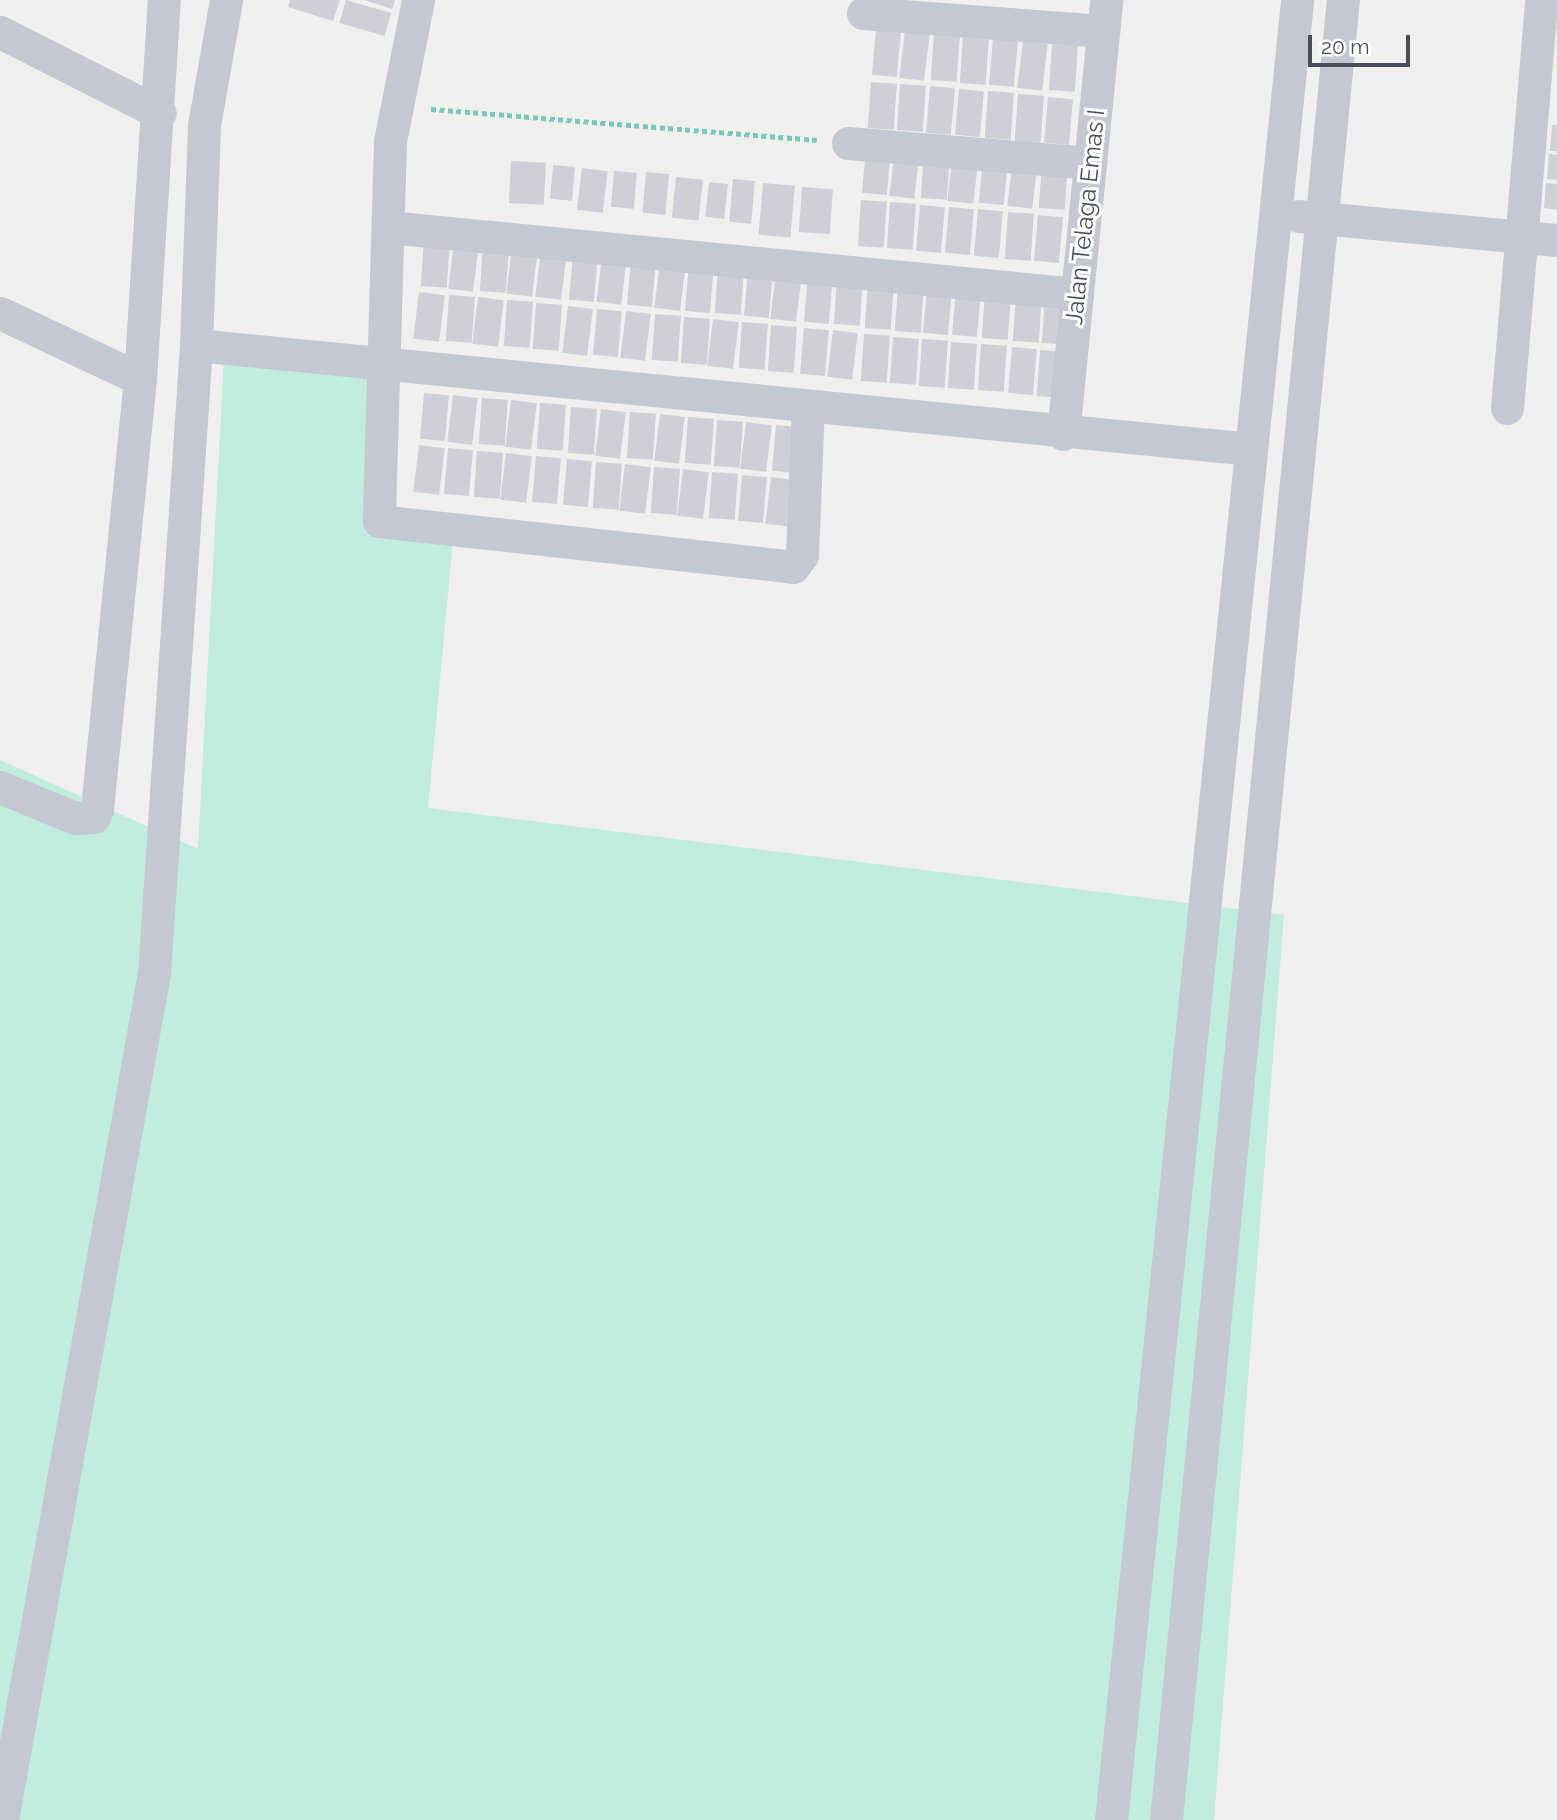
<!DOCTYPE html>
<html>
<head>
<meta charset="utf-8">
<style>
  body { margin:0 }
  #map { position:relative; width:1557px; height:1820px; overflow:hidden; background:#f2f0ef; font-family:Raleway,sans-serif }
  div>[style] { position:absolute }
  .green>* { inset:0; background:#c0edde }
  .building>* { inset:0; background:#cfd0d7; transform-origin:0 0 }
  .path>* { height:4.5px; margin-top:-2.25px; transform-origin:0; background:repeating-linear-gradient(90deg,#7ac9b8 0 5px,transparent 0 8.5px) }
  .minor>* { height:33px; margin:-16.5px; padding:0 16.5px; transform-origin:16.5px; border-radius:16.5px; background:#c4c8d3 }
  span { translate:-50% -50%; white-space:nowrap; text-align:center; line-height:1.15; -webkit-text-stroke:6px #fff; paint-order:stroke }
  .street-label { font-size:24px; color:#484d5c }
  .scale { position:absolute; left:1308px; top:35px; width:102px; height:32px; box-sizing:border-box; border:4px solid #484d5c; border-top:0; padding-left:9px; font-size:21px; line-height:24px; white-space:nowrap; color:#484d5c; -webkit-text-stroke:5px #fff; paint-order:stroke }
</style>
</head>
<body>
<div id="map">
  <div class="green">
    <div style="clip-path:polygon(224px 357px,380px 378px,365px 532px,453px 541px,428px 808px,1284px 915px,1214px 1820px,0 1820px,0 760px,198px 849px)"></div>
  </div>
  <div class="building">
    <div style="clip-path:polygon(290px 0,340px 0,333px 21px,288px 7px)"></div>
    <div style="left:346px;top:0;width:47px;height:24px;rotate:16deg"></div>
    <div style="clip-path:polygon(364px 0,395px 0,392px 9px)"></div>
    <div style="left:876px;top:29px;width:25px;height:46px;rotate:5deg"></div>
    <div style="left:905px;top:31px;width:25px;height:47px;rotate:7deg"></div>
    <div style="left:934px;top:34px;width:26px;height:46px;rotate:4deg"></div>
    <div style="left:963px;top:36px;width:26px;height:47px;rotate:4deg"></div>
    <div style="left:993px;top:39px;width:25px;height:46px;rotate:5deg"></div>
    <div style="left:1023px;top:41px;width:25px;height:47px;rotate:7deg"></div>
    <div style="left:1052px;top:44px;width:26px;height:46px;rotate:4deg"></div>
    <div style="left:871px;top:82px;width:26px;height:46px;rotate:4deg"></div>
    <div style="left:900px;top:84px;width:26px;height:46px;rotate:4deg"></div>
    <div style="left:930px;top:86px;width:25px;height:47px;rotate:5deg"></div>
    <div style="left:959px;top:89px;width:25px;height:46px;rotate:5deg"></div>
    <div style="left:988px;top:91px;width:26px;height:47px;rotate:4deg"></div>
    <div style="left:1018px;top:94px;width:26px;height:47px;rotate:4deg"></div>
    <div style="left:1048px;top:97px;width:25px;height:46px;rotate:5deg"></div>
    <div style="clip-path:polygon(1552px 125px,1557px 125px,1557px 151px,1550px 151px)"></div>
    <div style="left:866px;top:147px;width:25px;height:46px;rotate:5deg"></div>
    <div style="left:895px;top:149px;width:25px;height:47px;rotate:7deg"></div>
    <div style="left:924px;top:152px;width:26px;height:46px;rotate:4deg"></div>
    <div style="left:953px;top:154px;width:26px;height:47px;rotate:7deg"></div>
    <div style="clip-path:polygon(1549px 154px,1557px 155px,1557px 180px,1547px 179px)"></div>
    <div style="left:983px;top:157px;width:25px;height:46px;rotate:5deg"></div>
    <div style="left:1013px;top:159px;width:25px;height:47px;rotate:7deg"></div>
    <div style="left:511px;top:161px;width:35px;height:42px;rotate:3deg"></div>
    <div style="left:1042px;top:162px;width:26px;height:46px;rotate:4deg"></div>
    <div style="left:553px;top:165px;width:22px;height:34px;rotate:5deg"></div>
    <div style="left:582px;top:168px;width:26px;height:42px;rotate:7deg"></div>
    <div style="left:614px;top:171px;width:23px;height:36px;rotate:5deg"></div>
    <div style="left:646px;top:172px;width:23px;height:41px;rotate:5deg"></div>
    <div style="left:676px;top:177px;width:27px;height:41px;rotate:6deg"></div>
    <div style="left:733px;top:179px;width:22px;height:43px;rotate:5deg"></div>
    <div style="left:709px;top:182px;width:19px;height:35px;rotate:6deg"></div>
    <div style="left:763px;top:183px;width:32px;height:52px;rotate:5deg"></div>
    <div style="clip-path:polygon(1546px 183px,1557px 184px,1557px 210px,1544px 208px)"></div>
    <div style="left:802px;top:187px;width:31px;height:45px;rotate:4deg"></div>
    <div style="left:861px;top:200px;width:26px;height:46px;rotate:4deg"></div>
    <div style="left:890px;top:202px;width:26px;height:46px;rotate:4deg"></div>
    <div style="left:920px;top:205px;width:25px;height:46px;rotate:5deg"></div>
    <div style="left:949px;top:207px;width:25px;height:46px;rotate:5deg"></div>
    <div style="left:978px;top:209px;width:25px;height:47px;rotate:5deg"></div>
    <div style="left:1008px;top:212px;width:26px;height:47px;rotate:4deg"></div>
    <div style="left:1038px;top:215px;width:25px;height:46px;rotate:5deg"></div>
    <div style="left:424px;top:240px;width:26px;height:46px;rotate:4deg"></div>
    <div style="left:454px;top:242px;width:25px;height:47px;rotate:7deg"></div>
    <div style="left:483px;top:245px;width:26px;height:46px;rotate:4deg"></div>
    <div style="left:512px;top:247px;width:26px;height:47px;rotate:7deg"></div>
    <div style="left:541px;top:250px;width:26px;height:47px;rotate:7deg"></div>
    <div style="left:573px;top:254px;width:25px;height:46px;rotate:5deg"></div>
    <div style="left:602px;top:256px;width:25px;height:46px;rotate:7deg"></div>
    <div style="left:631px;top:259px;width:25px;height:46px;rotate:5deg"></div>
    <div style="left:660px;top:261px;width:26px;height:47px;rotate:7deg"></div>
    <div style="left:689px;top:264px;width:25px;height:47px;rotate:5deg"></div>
    <div style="left:718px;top:267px;width:26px;height:46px;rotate:4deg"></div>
    <div style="left:748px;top:270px;width:25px;height:46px;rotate:5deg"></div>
    <div style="left:776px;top:272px;width:26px;height:47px;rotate:7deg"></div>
    <div style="left:808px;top:275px;width:25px;height:47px;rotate:5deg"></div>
    <div style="left:837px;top:278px;width:26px;height:46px;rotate:4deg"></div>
    <div style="left:868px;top:282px;width:26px;height:46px;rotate:4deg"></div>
    <div style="left:898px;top:284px;width:26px;height:47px;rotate:4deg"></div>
    <div style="left:927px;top:287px;width:25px;height:46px;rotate:5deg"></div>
    <div style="left:956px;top:289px;width:25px;height:46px;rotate:5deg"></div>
    <div style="left:419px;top:292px;width:26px;height:47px;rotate:7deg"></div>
    <div style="left:985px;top:292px;width:26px;height:46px;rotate:4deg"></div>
    <div style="left:449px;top:295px;width:26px;height:46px;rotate:4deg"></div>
    <div style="left:1016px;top:295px;width:26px;height:46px;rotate:4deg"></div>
    <div style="left:478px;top:297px;width:26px;height:47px;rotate:7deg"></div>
    <div style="left:1045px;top:297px;width:26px;height:46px;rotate:4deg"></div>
    <div style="left:507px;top:300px;width:26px;height:46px;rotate:4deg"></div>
    <div style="left:536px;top:303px;width:26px;height:46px;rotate:4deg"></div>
    <div style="left:568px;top:306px;width:25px;height:47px;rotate:7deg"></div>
    <div style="left:597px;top:309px;width:25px;height:46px;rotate:5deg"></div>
    <div style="left:626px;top:311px;width:25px;height:47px;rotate:7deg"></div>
    <div style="left:655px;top:314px;width:26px;height:46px;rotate:4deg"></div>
    <div style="left:684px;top:317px;width:26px;height:46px;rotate:4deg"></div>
    <div style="left:713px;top:319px;width:26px;height:47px;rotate:7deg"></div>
    <div style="left:742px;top:322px;width:26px;height:46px;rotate:4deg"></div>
    <div style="left:771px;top:325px;width:26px;height:46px;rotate:4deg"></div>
    <div style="left:804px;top:328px;width:25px;height:46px;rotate:5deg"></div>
    <div style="left:833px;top:330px;width:25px;height:47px;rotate:7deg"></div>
    <div style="left:864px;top:334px;width:26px;height:47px;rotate:4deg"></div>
    <div style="left:893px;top:337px;width:26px;height:46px;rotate:4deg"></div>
    <div style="left:922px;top:339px;width:26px;height:47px;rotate:4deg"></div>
    <div style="left:951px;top:342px;width:26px;height:46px;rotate:4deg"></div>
    <div style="left:981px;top:344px;width:26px;height:46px;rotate:4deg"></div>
    <div style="left:1012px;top:347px;width:25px;height:46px;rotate:5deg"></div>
    <div style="left:1040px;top:350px;width:26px;height:46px;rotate:4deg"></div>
    <div style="left:424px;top:393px;width:25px;height:46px;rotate:5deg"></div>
    <div style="left:453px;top:395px;width:25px;height:47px;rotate:7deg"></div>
    <div style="left:482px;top:398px;width:26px;height:46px;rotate:4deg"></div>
    <div style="left:511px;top:400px;width:26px;height:47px;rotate:7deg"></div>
    <div style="left:540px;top:403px;width:26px;height:46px;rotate:4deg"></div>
    <div style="left:571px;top:407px;width:26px;height:46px;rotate:4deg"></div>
    <div style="left:601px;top:409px;width:25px;height:47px;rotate:7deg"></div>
    <div style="left:630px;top:412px;width:26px;height:46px;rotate:4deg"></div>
    <div style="left:660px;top:414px;width:25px;height:47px;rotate:7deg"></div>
    <div style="left:688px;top:417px;width:26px;height:46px;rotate:4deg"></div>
    <div style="left:717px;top:420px;width:26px;height:46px;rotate:4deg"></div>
    <div style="left:746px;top:422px;width:26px;height:47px;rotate:7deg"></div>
    <div style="left:776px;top:425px;width:25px;height:46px;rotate:5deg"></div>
    <div style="left:419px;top:445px;width:26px;height:47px;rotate:7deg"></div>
    <div style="left:448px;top:448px;width:25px;height:46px;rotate:5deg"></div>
    <div style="left:477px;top:451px;width:26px;height:46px;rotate:4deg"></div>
    <div style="left:506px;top:453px;width:26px;height:47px;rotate:7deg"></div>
    <div style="left:536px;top:456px;width:25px;height:46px;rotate:5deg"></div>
    <div style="left:567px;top:459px;width:25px;height:46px;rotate:5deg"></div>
    <div style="left:596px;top:462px;width:26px;height:46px;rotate:4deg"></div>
    <div style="left:625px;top:464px;width:26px;height:47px;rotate:7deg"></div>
    <div style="left:654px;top:467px;width:26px;height:46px;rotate:4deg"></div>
    <div style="left:683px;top:469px;width:26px;height:47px;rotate:7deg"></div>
    <div style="left:712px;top:472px;width:26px;height:46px;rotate:4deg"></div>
    <div style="left:742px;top:475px;width:25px;height:46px;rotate:5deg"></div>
    <div style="left:771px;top:477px;width:26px;height:47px;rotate:7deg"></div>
  </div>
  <div class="path">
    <div style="left:431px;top:109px;width:387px;rotate:4.6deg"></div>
  </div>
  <div class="minor">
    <div style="left:418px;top:0;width:145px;rotate:101.2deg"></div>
    <div style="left:390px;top:142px;width:379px;rotate:91.7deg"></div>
    <div style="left:379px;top:521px;width:417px;rotate:6.3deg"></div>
    <div style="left:793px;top:567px;width:15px;rotate:-53deg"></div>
    <div style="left:802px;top:555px;width:147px;rotate:-87.7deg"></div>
    <div style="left:863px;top:13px;width:241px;rotate:4.3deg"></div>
    <div style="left:0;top:32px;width:179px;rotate:26.9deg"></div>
    <div style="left:848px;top:143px;width:243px;rotate:4.7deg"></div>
    <div style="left:1298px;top:216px;width:260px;rotate:5.3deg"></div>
    <div style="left:388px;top:227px;width:692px;rotate:5.55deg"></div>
    <div style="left:0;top:313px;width:155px;rotate:25.2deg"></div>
    <div style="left:196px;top:345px;width:1060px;rotate:5.63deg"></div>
    <div style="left:1507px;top:408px;width:409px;rotate:-85.2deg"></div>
    <div style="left:1063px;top:434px;width:436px;rotate:-84.3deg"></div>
    <div style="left:0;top:787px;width:81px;rotate:22.5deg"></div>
    <div style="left:75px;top:818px;width:19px;rotate:-3deg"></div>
    <div style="left:94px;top:817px;width:9px;rotate:-69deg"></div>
    <div style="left:97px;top:809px;width:432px;rotate:-84.3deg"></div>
    <div style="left:140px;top:379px;width:380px;rotate:-86.4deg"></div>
    <div style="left:2px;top:1820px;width:861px;rotate:-79.83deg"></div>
    <div style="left:154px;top:973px;width:629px;rotate:-86.17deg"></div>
    <div style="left:196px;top:345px;width:220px;rotate:-87.9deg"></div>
    <div style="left:204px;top:125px;width:127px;rotate:-80deg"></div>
    <div style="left:1111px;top:1820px;width:1829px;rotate:-84.16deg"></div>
    <div style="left:1166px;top:1820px;width:1829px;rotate:-84.45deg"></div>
  </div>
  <div class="street-label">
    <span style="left:1085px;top:217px;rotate:-84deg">Jalan Telaga Emas I</span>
  </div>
  <div class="scale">20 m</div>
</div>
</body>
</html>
